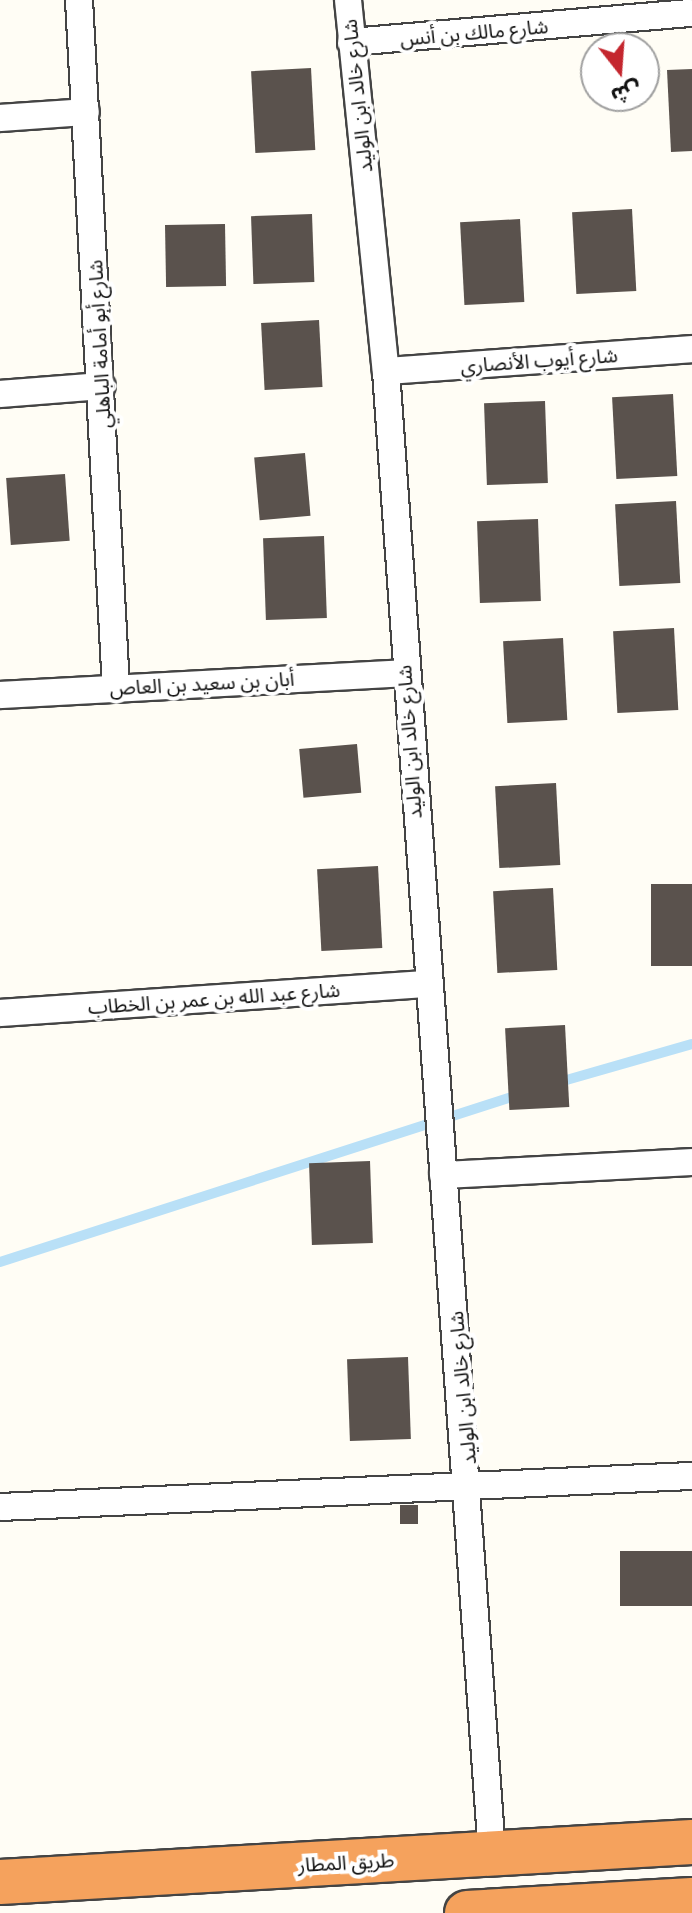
<!DOCTYPE html>
<html>
<head>
<meta charset="utf-8">
<style>
  body { margin:0 }
  #map { position:relative; width:692px; height:1913px; overflow:hidden; background:#fffdf5; font-family:Merriweather,"Noto Sans Arabic",serif }
  div>[style] { position:absolute }
  .stream>* { height:10px; margin:-5px; padding:0 5px; transform-origin:5px; border-radius:5px; background:#b9e0f7 }
  .building>* { inset:0; background:#5a524d; transform-origin:0 0 }
  .roads { filter:drop-shadow(2px 0 #444) drop-shadow(-2px 0 #444) drop-shadow(0 2px #444) drop-shadow(0 -2px #444) }
  .street>* { height:26px; margin:-13px; padding:0 13px; transform-origin:13px; border-radius:13px; background:#fff }
  .highway>* { height:44px; margin:-22px; padding:0 22px; transform-origin:22px; border-radius:22px; background:#f5a25d }
  span { translate:-50% -50%; white-space:nowrap; text-align:center; line-height:1.15; -webkit-text-stroke:8px #fff; paint-order:stroke }
  .street-label { font-size:20px; color:#111 }
  .north { position:absolute; left:580px; top:32px; width:80px; height:80px; box-sizing:border-box; background:#fff; border:2px solid #a0a0a0; border-radius:50%; rotate:163deg; font-size:22px; font-weight:700; line-height:32px; text-align:center; color:#111 }
  .north::after { content:''; display:block; margin:auto; width:28px; height:36px; background:#c4262e; clip-path:polygon(50% 0,100% 100%,50% 72%,0 100%) }
</style>
</head>
<body>
<div id="map">
  <div class="stream">
    <div style="left:556px;top:1083px;width:141px;rotate:-16deg"></div>
    <div style="left:0;top:1262px;width:544px;rotate:-17.87deg"></div>
  </div>
  <div class="building">
    <div style="left:311px;top:68px;width:82px;height:60px;rotate:87deg"></div>
    <div style="clip-path:polygon(692px 69px,692px 151px,671px 152px,667px 70px)"></div>
    <div style="left:632px;top:209px;width:82px;height:60px;rotate:87deg"></div>
    <div style="left:312px;top:214px;width:68px;height:61px;rotate:88deg"></div>
    <div style="left:520px;top:219px;width:83px;height:60px;rotate:87deg"></div>
    <div style="left:225px;top:224px;width:62px;height:60px;rotate:89deg"></div>
    <div style="left:319px;top:320px;width:67px;height:58px;rotate:87deg"></div>
    <div style="left:673px;top:394px;width:82px;height:61px;rotate:87deg"></div>
    <div style="left:545px;top:401px;width:82px;height:61px;rotate:88deg"></div>
    <div style="left:305px;top:453px;width:63px;height:51px;rotate:85deg"></div>
    <div style="left:65px;top:474px;width:67px;height:59px;rotate:86deg"></div>
    <div style="left:676px;top:501px;width:82px;height:61px;rotate:87deg"></div>
    <div style="left:538px;top:519px;width:82px;height:61px;rotate:88deg"></div>
    <div style="left:324px;top:536px;width:82px;height:61px;rotate:88deg"></div>
    <div style="left:674px;top:628px;width:82px;height:61px;rotate:87deg"></div>
    <div style="left:563px;top:638px;width:82px;height:60px;rotate:87deg"></div>
    <div style="left:357px;top:744px;width:49px;height:58px;rotate:85deg"></div>
    <div style="left:556px;top:783px;width:82px;height:61px;rotate:87deg"></div>
    <div style="left:378px;top:866px;width:82px;height:61px;rotate:87deg"></div>
    <div style="left:692px;top:884px;width:82px;height:41px;rotate:90deg"></div>
    <div style="left:553px;top:888px;width:82px;height:60px;rotate:87deg"></div>
    <div style="left:565px;top:1025px;width:82px;height:60px;rotate:87deg"></div>
    <div style="left:370px;top:1161px;width:82px;height:61px;rotate:88deg"></div>
    <div style="left:408px;top:1357px;width:82px;height:61px;rotate:88deg"></div>
    <div style="left:400px;top:1505px;width:18px;height:19px"></div>
    <div style="left:692px;top:1551px;width:55px;height:72px;rotate:90deg"></div>
  </div>
  <div class="roads">
    <div class="street">
      <div style="left:79px;top:0;width:688px;rotate:86.92deg"></div>
      <div style="left:348px;top:0;width:373px;rotate:84.2deg"></div>
      <div style="left:386px;top:371px;width:1487px;rotate:85.91deg"></div>
      <div style="left:351px;top:42px;width:342px;rotate:-4.9deg"></div>
      <div style="left:0;top:118px;width:86px;rotate:-4deg"></div>
      <div style="left:386px;top:371px;width:307px;rotate:-4.1deg"></div>
      <div style="left:0;top:394px;width:102px;rotate:-4.5deg"></div>
      <div style="left:0;top:695px;width:405px;rotate:-3.1deg"></div>
      <div style="left:0;top:1013px;width:428px;rotate:-3.9deg"></div>
      <div style="left:443px;top:1175px;width:249px;rotate:-3deg"></div>
      <div style="left:0;top:1507px;width:693px;rotate:-2.57deg"></div>
    </div>
    <div class="highway">
      <div style="left:0;top:1882px;width:693px;rotate:-3.31deg"></div>
      <div style="left:467px;top:1913px;width:225px;rotate:-3.3deg"></div>
    </div>
  </div>
  <div class="street-label">
    <span style="left:474px;top:32px;rotate:-5deg">شارع مالك بن أنس</span>
    <span style="left:357px;top:96px;rotate:-96deg">شارع خالد ابن الوليد</span>
    <span style="left:99px;top:344px;rotate:-93deg">شارع أبو أمامة الباهلي</span>
    <span style="left:539px;top:360px;rotate:-4deg">شارع أيوب الأنصاري</span>
    <span style="left:202px;top:683px;rotate:-3deg">أبان بن سعيد بن العاص</span>
    <span style="left:409px;top:742px;rotate:-94deg">شارع خالد ابن الوليد</span>
    <span style="left:214px;top:998px;rotate:-4deg">شارع عبد الله بن عمر بن الخطاب</span>
    <span style="left:462px;top:1388px;rotate:-95deg">شارع خالد ابن الوليد</span>
    <span style="left:346px;top:1862px;rotate:-3deg">طريق المطار</span>
  </div>
  <div class="north">ش</div>
</div>
</body>
</html>
